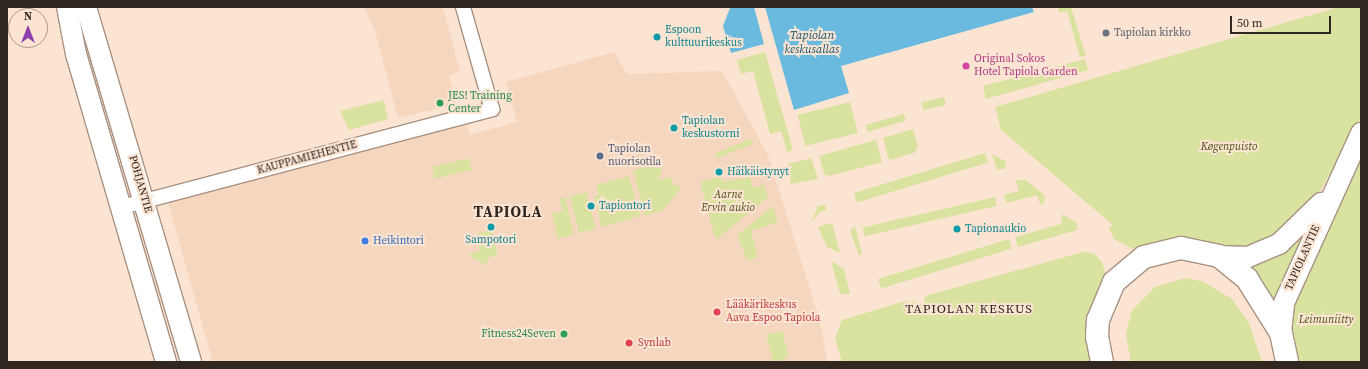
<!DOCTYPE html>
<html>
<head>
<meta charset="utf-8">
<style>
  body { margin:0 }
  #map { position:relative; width:1368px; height:369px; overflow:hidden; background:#fce4d2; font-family:"Source Serif 4",serif }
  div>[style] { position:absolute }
  .built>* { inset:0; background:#f5d6bf }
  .green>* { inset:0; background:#d9e29e; transform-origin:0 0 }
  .water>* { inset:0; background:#6abae0 }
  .roads { filter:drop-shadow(1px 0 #a89181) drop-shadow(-1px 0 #a89181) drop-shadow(0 1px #a89181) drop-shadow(0 -1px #a89181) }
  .street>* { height:14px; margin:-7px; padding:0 7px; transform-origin:7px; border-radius:7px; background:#fff }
  .secondary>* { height:20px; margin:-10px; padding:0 10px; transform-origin:10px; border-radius:10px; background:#fff }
  .primary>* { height:22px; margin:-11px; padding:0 11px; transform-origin:11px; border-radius:11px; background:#fff }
  .dots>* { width:11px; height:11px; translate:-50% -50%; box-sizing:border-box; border:2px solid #fce4d2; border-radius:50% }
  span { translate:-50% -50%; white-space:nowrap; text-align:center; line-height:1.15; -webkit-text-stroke:4px #fce4d2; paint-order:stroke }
  .culture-label { font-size:11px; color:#0d838f }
  .left { translate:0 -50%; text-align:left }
  .worship-label { font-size:11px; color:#5b616d }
  .hotel-label { font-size:11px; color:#b23c85 }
  .leisure-label { font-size:11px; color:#27864d }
  .right { translate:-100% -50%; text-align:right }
  .park-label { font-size:11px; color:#494e18; font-style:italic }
  .service-label { font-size:11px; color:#4e5e75 }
  .street-label { font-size:11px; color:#302721 }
  .shop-label { font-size:11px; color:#366cbe }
  .health-label { font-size:11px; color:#be3a42 }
  .water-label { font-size:12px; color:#10526c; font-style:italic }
  .quarter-label { font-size:13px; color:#302721; letter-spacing:1px }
  .district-label { font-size:15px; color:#302721; font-weight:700; letter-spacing:1px }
  .frame { position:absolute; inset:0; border:8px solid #302721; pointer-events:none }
  .north { position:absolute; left:8px; top:8px; width:40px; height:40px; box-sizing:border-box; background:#fce4d2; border:1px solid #aa988b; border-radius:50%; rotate:0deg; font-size:11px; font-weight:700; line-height:16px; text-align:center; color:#302721 }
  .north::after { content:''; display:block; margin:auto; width:14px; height:18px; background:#8f3ead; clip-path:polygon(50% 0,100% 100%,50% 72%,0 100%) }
  .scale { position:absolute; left:1230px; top:16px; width:101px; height:18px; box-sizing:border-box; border:2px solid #302721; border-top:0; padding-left:5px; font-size:12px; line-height:14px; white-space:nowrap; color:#302721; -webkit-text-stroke:3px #fce4d2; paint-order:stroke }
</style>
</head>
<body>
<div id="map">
  <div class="built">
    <div style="clip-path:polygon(364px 7px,443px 7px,460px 72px,449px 75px,456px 104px,398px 118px,374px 27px)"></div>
    <div style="clip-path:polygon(614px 52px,627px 74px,722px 71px,768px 155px,820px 321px,827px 362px,213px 362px,168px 203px,466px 121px,470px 135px,517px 122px,506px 82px)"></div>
  </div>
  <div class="green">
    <div style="clip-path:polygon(1058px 7px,1071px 7px,1086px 56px,1080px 57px,1067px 11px,1059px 13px)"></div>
    <div style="clip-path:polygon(1339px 7px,1361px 7px,1361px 116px,1357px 128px,1304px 218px,1248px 253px,1137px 250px,1125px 245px,1114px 239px,1109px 228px,1113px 225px,1001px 130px,995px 107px)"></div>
    <div style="clip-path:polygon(765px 52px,793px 150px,787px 152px,781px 131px,770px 134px,753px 71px,741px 74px,737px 60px)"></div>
    <div style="clip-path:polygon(1085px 59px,1088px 70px,986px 99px,983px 86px)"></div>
    <div style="left:944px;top:97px;width:8px;height:23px;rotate:76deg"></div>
    <div style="clip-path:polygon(384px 100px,388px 119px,349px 130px,340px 111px)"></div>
    <div style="left:850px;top:102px;width:32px;height:54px;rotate:76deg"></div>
    <div style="left:904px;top:114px;width:7px;height:40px;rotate:74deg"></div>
    <div style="clip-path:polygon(913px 129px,918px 147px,914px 153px,889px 160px,883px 138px)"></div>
    <div style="left:751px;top:139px;width:5px;height:39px;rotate:68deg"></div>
    <div style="clip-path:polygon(876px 140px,882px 162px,829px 176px,824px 174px,819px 156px)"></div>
    <div style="clip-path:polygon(1361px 151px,1361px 362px,1295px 362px,1290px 311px)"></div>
    <div style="left:985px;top:153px;width:10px;height:137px;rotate:73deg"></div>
    <div style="clip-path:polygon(992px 154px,1005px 161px,1006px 168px,997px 170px)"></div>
    <div style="left:469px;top:158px;width:12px;height:38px;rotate:76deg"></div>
    <div style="clip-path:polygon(811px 158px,818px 179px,791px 184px,788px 164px)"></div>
    <div style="clip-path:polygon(653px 165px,654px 169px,663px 167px,658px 180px,671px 177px,674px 186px,679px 185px,680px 189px,663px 210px,645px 216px,633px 171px)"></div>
    <div style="clip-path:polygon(629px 176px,640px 216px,602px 227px,594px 196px,599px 195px,596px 185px)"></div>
    <div style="clip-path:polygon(721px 176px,723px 182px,750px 177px,753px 188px,764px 185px,768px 197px,718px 238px,715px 237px,700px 182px)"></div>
    <div style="clip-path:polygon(1016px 180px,1026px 180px,1045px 196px,1044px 203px,1040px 204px,1037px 195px,1006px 203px,1004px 195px,1019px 191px)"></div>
    <div style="left:586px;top:192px;width:38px;height:17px;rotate:75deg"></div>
    <div style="clip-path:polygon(565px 197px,574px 234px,558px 239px,552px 214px,563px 211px,559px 199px)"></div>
    <div style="left:995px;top:197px;width:9px;height:136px;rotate:77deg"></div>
    <div style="clip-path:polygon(825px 205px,827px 210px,820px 212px,811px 223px,818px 206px)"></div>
    <div style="clip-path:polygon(773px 206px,778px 222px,751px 231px,758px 257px,747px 260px,737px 235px)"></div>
    <div style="clip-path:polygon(1062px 214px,1077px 223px,1077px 230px,1018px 247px,1015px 237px,1061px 224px)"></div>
    <div style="clip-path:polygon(1312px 222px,1276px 307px,1246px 263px)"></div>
    <div style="clip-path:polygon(832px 223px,840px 253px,827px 247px,818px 227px)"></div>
    <div style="clip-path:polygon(855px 226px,862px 254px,859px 255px,850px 231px)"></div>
    <div style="clip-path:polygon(491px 230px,498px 255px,487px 258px,488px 266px,468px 255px,480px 251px,476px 234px)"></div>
    <div style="left:1009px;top:239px;width:10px;height:137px;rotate:73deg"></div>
    <div style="clip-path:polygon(1083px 252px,1093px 253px,1102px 262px,1109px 286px,1097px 362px,842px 362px,835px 338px,842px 320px,909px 300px,924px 305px,925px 296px)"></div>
    <div style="clip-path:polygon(831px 261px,844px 269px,850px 294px,840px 294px)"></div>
    <div style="clip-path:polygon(1185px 278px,1202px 281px,1232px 299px,1249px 323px,1262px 362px,1131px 362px,1126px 335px,1131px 312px,1155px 287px)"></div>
    <div style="clip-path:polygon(782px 331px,788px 354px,785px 359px,773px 362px,766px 335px)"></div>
  </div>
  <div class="water">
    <div style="clip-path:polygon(754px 7px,764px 44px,731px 53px,723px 26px,730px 8px)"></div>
    <div style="clip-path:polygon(765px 7px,1032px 7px,1034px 12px,841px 66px,849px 93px,794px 110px)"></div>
  </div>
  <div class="roads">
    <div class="street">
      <div style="left:122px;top:207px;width:383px;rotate:-14.8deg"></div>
      <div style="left:492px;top:109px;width:106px;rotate:-105.9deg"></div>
    </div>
    <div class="secondary">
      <div style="left:67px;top:7px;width:48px;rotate:79.2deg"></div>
      <div style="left:76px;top:54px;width:321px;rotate:73.7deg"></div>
      <div style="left:86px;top:7px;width:370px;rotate:73.5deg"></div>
      <div style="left:1219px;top:256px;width:29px;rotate:2deg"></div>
      <div style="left:1248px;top:257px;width:34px;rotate:-23deg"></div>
      <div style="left:1279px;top:244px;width:59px;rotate:-44.3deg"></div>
      <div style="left:1281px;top:333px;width:30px;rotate:-84deg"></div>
      <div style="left:1284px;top:303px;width:187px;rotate:-65.6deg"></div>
    </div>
    <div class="primary">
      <div style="left:1102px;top:362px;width:25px;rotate:-101deg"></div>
      <div style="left:1097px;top:337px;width:17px;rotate:-87deg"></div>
      <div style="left:1098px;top:320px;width:41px;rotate:-67.2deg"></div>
      <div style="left:1114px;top:282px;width:39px;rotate:-40deg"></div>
      <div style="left:1144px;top:257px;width:38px;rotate:-14deg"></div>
      <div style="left:1181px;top:248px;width:39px;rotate:12deg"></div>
      <div style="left:1219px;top:256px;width:36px;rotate:39deg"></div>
      <div style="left:1247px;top:279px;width:64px;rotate:57.8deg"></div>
      <div style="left:1281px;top:333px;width:30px;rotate:78deg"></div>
    </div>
  </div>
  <div class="dots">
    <div style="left:1106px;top:33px;background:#6b7280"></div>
    <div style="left:657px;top:37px;background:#0f9aa8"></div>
    <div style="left:966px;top:66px;background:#d1479c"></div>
    <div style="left:440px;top:103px;background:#2e9e5b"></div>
    <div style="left:674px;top:128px;background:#0f9aa8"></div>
    <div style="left:600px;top:156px;background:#5c6f8a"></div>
    <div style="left:719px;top:172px;background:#0f9aa8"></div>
    <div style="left:591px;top:206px;background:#0f9aa8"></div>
    <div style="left:491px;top:227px;background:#0f9aa8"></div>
    <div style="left:957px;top:229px;background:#0f9aa8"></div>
    <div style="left:365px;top:241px;background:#3f7fe0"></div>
    <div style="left:717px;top:312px;background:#e0444e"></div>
    <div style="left:564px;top:334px;background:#2e9e5b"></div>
    <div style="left:629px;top:343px;background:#e0444e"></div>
  </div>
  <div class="culture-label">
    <span class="left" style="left:665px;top:37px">Espoon<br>kulttuurikeskus</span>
    <span class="left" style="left:682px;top:128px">Tapiolan<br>keskustorni</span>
    <span class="left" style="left:727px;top:172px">Häikäistynyt</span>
    <span class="left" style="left:599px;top:206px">Tapiontori</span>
    <span class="left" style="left:965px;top:229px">Tapionaukio</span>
    <span style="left:491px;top:240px">Sampotori</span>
  </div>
  <div class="worship-label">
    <span class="left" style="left:1114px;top:33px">Tapiolan kirkko</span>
  </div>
  <div class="hotel-label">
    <span class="left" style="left:974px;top:66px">Original Sokos<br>Hotel Tapiola Garden</span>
  </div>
  <div class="leisure-label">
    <span class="left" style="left:448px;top:103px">JES! Training<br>Center</span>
    <span class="right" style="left:556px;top:334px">Fitness24Seven</span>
  </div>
  <div class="park-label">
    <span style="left:1229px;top:147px">Køgenpuisto</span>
    <span style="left:728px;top:202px">Aarne<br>Ervin aukio</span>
    <span style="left:1326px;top:320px">Leimuniitty</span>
  </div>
  <div class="service-label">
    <span class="left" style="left:608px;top:156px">Tapiolan<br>nuorisotila</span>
  </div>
  <div class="street-label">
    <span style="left:307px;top:158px;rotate:-15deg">KAUPPAMIEHENTIE</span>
    <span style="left:140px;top:184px;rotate:74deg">POHJANTIE</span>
    <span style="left:1303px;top:258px;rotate:-66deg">TAPIOLANTIE</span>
  </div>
  <div class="shop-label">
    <span class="left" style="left:373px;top:241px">Heikintori</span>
  </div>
  <div class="health-label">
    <span class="left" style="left:726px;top:312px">Lääkärikeskus<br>Aava Espoo Tapiola</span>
    <span class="left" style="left:638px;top:343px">Synlab</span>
  </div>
  <div class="water-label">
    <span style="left:812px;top:43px">Tapiolan<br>keskusallas</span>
  </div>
  <div class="quarter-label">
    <span style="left:969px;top:309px">TAPIOLAN KESKUS</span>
  </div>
  <div class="district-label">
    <span style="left:508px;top:212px">TAPIOLA</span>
  </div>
  <div class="frame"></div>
  <div class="north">N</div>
  <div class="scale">50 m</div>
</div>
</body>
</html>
